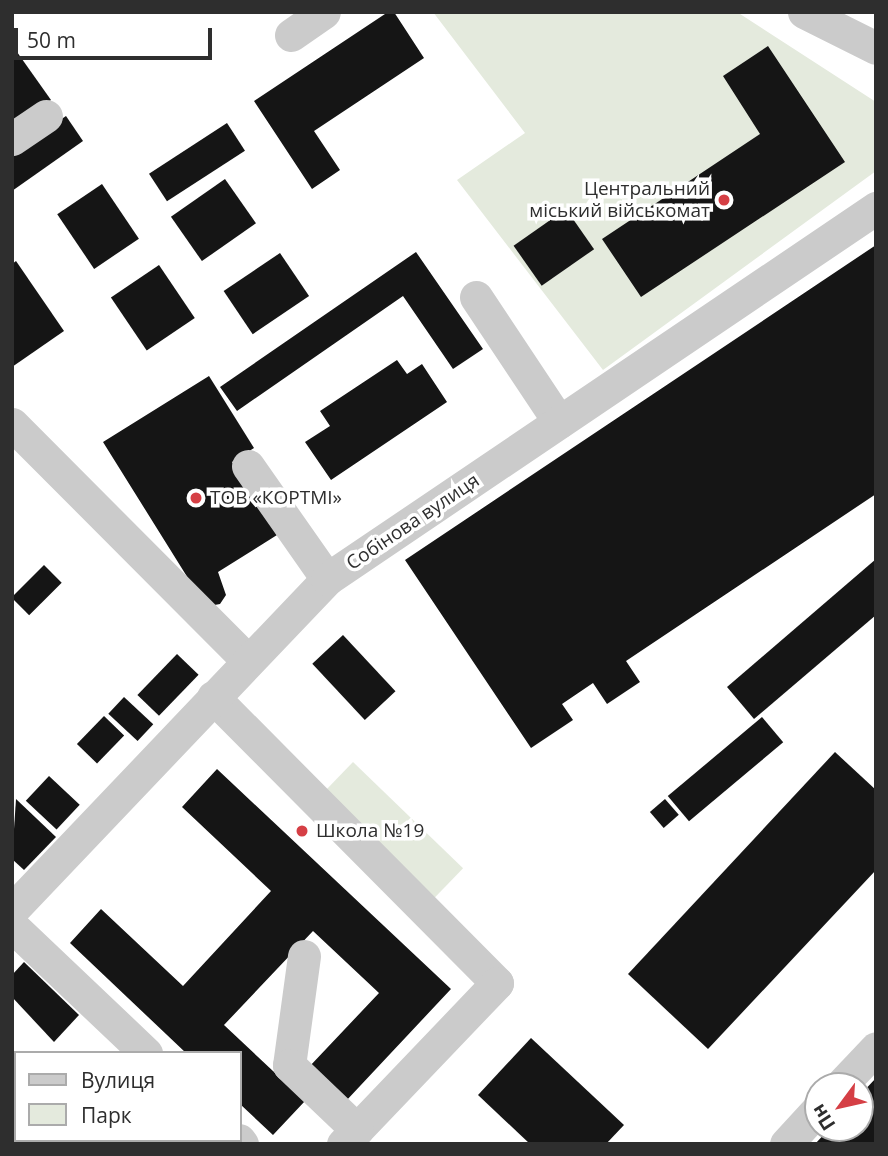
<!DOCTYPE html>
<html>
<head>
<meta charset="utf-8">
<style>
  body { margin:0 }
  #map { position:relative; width:888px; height:1156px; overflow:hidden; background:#fff; font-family:"Open Sans",sans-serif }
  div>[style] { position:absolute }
  .green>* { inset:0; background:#e4eadd; transform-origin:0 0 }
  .building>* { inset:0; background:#151515; transform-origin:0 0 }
  .minor>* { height:33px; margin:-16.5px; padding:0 16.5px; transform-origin:16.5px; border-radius:16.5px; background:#cbcbcb }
  .dots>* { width:19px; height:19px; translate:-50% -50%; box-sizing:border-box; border:4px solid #fff; border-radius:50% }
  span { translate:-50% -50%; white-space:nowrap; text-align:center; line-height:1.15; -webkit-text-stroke:7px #fff; paint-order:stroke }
  .poi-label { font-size:19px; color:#2e2e2e }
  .right { translate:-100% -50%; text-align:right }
  .left { translate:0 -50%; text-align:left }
  .street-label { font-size:19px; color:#2e2e2e }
  .frame { position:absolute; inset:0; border:14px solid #2e2e2e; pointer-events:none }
  .legend { position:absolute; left:14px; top:1051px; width:228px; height:91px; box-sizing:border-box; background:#fff; border:2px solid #ababab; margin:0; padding:9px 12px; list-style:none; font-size:21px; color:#2e2e2e }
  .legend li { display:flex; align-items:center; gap:14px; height:35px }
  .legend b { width:35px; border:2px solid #ababab }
  .north { position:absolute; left:804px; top:1072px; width:70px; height:70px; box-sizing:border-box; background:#fff; border:2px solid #ababab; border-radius:50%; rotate:237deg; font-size:19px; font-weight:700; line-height:28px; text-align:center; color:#2e2e2e }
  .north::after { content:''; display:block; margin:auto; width:24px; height:32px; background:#d53f45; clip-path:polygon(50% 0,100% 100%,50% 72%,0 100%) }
  .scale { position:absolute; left:14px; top:28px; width:198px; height:32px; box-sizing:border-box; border:4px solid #2e2e2e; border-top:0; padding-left:9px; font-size:21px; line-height:24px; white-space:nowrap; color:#2e2e2e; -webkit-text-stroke:5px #fff; paint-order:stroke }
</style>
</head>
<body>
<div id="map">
  <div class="green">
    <div style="clip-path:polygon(433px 12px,737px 12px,876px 102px,876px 171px,603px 370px,457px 180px,525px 133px)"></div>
    <div style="left:353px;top:762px;width:153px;height:49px;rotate:44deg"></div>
  </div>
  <div class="building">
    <div style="clip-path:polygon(388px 12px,394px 12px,424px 58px,314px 131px,340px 170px,312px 189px,254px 101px)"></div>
    <div style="clip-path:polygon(768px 46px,845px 162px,641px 297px,602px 239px,760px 134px,723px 76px)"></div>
    <div style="clip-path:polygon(17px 52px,51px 100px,12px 127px,12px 55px)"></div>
    <div style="clip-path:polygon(66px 116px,83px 141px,12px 191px,12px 153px)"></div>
    <div style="left:227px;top:123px;width:33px;height:93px;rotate:57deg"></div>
    <div style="left:225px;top:179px;width:54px;height:66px;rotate:55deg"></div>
    <div style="left:102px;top:184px;width:66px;height:54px;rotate:56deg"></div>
    <div style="left:566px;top:209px;width:49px;height:64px;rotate:55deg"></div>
    <div style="clip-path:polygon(876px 245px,876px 494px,626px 661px,640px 682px,607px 704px,593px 683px,562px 704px,573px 720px,531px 748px,405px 560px)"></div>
    <div style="clip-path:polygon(416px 252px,483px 349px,453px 369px,403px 296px,237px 411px,220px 387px)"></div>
    <div style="left:280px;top:253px;width:52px;height:68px;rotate:56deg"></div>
    <div style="clip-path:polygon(16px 261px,64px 331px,12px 367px,12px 264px)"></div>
    <div style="left:159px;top:265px;width:64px;height:58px;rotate:56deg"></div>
    <div style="clip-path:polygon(397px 360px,407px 374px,422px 364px,447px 402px,331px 480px,305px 442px,330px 426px,320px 411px)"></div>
    <div style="clip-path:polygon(209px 376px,254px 448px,232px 462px,277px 535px,218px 572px,226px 595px,220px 604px,209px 606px,201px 599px,103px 442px)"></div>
    <div style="clip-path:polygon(876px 559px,876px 615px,754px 719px,727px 687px)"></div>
    <div style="left:44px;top:565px;width:25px;height:46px;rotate:45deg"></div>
    <div style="left:343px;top:635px;width:77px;height:42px;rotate:47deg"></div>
    <div style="left:177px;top:654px;width:30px;height:57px;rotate:44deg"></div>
    <div style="left:124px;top:697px;width:40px;height:23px;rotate:43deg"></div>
    <div style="left:104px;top:716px;width:28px;height:39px;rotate:44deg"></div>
    <div style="left:762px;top:717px;width:33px;height:123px;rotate:50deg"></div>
    <div style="clip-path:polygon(835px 752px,876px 790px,876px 870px,708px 1049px,628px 974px)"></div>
    <div style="clip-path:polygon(217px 769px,451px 989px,345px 1102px,309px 1067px,379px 993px,313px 931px,224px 1025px,305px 1101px,273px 1135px,240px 1104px,240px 1053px,186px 1053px,70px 943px,101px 909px,183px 986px,271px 891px,182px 807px)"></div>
    <div style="left:49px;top:776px;width:42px;height:34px;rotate:43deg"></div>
    <div style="clip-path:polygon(16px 799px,56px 837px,24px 870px,12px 859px)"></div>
    <div style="left:665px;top:799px;width:21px;height:20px;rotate:49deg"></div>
    <div style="clip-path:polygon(24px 962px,79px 1015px,54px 1042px,12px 997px,12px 975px)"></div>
    <div style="clip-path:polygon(531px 1038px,624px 1125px,606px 1144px,530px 1144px,478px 1095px)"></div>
    <div style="clip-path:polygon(876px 1078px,876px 1144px,815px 1144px,830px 1128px,860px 1128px,860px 1095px)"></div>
    <div style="clip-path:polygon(16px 1133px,16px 1140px,68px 1140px,12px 1144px)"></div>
  </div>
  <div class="minor">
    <div style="left:804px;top:12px;width:80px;rotate:26.6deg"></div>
    <div style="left:291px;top:35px;width:40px;rotate:-34.9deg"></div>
    <div style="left:12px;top:139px;width:41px;rotate:-34.1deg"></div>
    <div style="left:476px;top:297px;width:150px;rotate:56.4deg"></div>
    <div style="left:12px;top:424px;width:334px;rotate:45.1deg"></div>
    <div style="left:248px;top:466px;width:138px;rotate:55deg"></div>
    <div style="left:213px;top:697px;width:403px;rotate:45.2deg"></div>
    <div style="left:497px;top:983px;width:223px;rotate:133.7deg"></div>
    <div style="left:12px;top:910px;width:457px;rotate:-46.4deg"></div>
    <div style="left:327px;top:579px;width:663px;rotate:-34.05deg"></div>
    <div style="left:12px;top:926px;width:185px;rotate:43.5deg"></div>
    <div style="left:304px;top:956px;width:110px;rotate:97.8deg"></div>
    <div style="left:289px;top:1065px;width:94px;rotate:43.7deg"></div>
    <div style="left:840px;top:1086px;width:52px;rotate:-46.5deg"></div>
    <div style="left:239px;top:1140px;width:5px;rotate:53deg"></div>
    <div style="left:786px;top:1144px;width:47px;rotate:-47.6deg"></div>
  </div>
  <div class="dots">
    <div style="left:724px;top:200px;background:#d53f45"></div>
    <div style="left:196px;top:498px;background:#d53f45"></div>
    <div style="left:302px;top:831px;background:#d53f45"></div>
  </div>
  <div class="poi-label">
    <span class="right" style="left:710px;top:200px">Центральний<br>міський військомат</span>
    <span class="left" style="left:210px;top:498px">ТОВ «КОРТМІ»</span>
    <span class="left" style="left:316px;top:831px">Школа №19</span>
  </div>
  <div class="street-label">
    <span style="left:413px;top:522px;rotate:-34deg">Собінова вулиця</span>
  </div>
  <div class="frame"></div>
  <ul class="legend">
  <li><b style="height:9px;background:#cbcbcb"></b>Вулиця</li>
  <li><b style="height:19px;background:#e4eadd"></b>Парк</li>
  </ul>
  <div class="north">Пн</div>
  <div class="scale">50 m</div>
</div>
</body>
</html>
